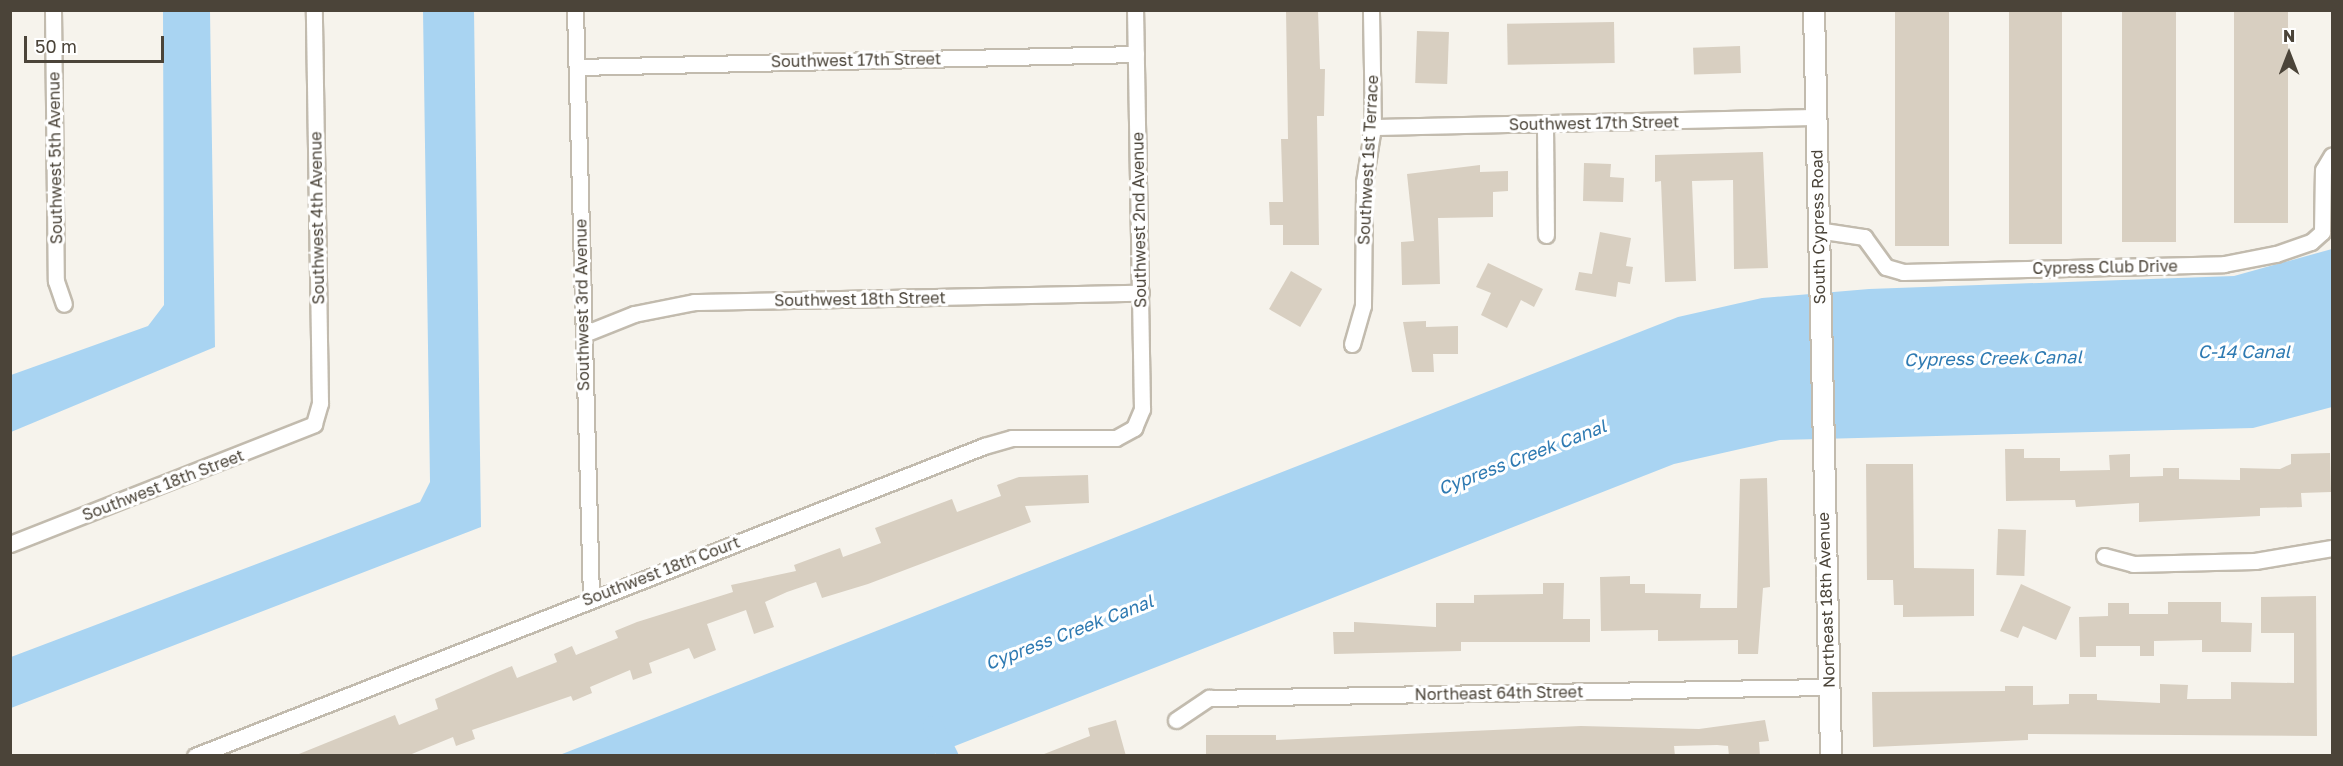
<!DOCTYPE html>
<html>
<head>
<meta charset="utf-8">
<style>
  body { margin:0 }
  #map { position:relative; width:2343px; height:766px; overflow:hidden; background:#f6f3ec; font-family:"Golos Text",sans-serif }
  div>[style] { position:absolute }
  .water>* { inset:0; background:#a9d4f2 }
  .canal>* { height:20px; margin:-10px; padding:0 10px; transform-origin:10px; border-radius:10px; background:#a9d4f2 }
  .building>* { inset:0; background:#d8cfc1; transform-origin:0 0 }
  .roads { filter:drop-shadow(2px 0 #c2bbae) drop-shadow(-2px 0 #c2bbae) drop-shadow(0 2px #c2bbae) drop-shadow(0 -2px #c2bbae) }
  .minor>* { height:15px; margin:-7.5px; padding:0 7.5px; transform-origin:7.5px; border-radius:7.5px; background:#fff }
  .tertiary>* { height:20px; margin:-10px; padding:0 10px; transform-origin:10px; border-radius:10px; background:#fff }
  span { translate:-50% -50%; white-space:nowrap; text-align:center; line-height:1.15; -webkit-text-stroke:6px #fff; paint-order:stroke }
  .street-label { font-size:16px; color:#4b4439 }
  .water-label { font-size:18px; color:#2e7ab2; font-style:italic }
  .frame { position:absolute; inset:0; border:12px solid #4b4439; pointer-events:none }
  .north { position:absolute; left:2259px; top:24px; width:60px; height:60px; -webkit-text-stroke:4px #fff; paint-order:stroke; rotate:0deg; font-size:16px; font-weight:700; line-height:24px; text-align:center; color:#4b4439 }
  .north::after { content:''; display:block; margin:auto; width:21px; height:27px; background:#4b4439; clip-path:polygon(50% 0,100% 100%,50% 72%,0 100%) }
  .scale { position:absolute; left:24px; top:36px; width:140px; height:27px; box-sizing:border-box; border:3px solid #4b4439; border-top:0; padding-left:8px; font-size:18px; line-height:21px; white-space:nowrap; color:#4b4439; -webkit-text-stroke:4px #fff; paint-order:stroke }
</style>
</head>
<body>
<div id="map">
  <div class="water">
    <div style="clip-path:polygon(163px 11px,210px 11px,215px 347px,11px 432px,11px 375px,148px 326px,164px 305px)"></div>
    <div style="clip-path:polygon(423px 11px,474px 11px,481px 527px,11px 708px,11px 657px,420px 502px,430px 482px)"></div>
    <div style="clip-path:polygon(2332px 249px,2332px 407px,2253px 428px,1780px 440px,1674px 464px,932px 755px,557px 756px,1678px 317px,1762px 298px,1869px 289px,2234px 276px)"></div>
  </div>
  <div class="canal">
    <div style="left:933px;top:726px;width:34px;rotate:63deg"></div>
  </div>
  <div class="building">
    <div style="clip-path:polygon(1286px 10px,1318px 10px,1320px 69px,1325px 69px,1324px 116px,1317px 116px,1319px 245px,1283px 245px,1283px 225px,1270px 225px,1269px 202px,1283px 202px,1281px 139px,1288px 139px)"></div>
    <div style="left:1895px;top:10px;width:54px;height:236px"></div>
    <div style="left:2009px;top:10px;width:53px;height:234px"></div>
    <div style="left:2122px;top:10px;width:54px;height:232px"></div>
    <div style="left:2234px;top:10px;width:54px;height:213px"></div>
    <div style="left:1614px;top:22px;width:41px;height:107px;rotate:89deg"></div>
    <div style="left:1417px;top:31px;width:32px;height:52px;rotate:2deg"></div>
    <div style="left:1740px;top:46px;width:27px;height:47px;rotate:88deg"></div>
    <div style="clip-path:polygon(1763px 152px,1768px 268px,1734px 269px,1733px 180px,1692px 181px,1696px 281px,1665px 282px,1661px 181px,1655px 182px,1655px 155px)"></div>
    <div style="clip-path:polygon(1584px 163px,1611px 164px,1610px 177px,1624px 178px,1623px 202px,1583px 201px)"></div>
    <div style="clip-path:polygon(1480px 165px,1480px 172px,1508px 171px,1508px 191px,1493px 192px,1493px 217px,1438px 218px,1440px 284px,1402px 285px,1401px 242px,1414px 241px,1407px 174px)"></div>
    <div style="clip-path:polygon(1600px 232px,1631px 238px,1626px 266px,1633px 267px,1630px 284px,1618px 282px,1616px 297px,1575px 290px,1579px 272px,1592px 274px)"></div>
    <div style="clip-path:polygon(1488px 263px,1543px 289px,1534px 307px,1521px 300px,1507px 328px,1481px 315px,1491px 293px,1476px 287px)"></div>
    <div style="left:1291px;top:271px;width:36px;height:44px;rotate:30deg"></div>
    <div style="clip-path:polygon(1426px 321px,1426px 327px,1458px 326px,1458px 354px,1433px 354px,1434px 372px,1412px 372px,1403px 322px)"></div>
    <div style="clip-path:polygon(2005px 449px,2024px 449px,2024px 458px,2060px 458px,2060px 471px,2110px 470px,2109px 455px,2130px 454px,2130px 477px,2163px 476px,2163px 468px,2179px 468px,2179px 479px,2240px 480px,2240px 468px,2280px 469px,2291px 464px,2291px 454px,2330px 453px,2331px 492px,2301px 493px,2302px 507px,2260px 508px,2260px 516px,2139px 522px,2139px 503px,2076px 507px,2075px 500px,2006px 501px)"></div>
    <div style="clip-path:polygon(1866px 464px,1913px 464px,1914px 568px,1974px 569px,1974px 616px,1903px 617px,1903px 605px,1894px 605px,1893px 580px,1867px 580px)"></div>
    <div style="clip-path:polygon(1088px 475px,1089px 503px,1025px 506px,1031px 522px,868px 584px,822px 598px,816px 582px,787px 592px,765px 602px,774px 627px,754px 634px,746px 610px,707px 624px,716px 650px,694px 659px,689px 648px,649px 663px,652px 673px,633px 680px,630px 670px,590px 687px,592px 693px,573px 701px,571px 696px,472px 730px,475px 739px,456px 746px,453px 737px,407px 756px,294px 756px,395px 715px,399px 725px,438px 709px,435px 699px,493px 674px,512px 666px,517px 678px,557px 662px,554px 654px,572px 646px,576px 655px,618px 638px,615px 631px,637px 622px,733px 592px,731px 585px,796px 571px,794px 565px,840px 548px,843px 557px,881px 543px,875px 528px,952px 499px,957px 512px,1001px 496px,997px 485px,1019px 477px)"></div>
    <div style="clip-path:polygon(1767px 478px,1770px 587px,1763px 588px,1758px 654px,1738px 654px,1738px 640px,1658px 641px,1658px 630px,1601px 631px,1600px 577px,1630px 576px,1630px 584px,1645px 584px,1645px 593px,1701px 594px,1700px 608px,1737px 608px,1740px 479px)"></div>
    <div style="left:1998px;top:529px;width:28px;height:46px;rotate:2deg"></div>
    <div style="clip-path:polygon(1543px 583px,1564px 583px,1563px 619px,1590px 619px,1590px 642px,1461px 642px,1461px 651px,1334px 654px,1333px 632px,1354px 632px,1354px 622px,1436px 627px,1436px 603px,1474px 603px,1474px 595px,1543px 594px)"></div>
    <div style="clip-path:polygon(2021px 584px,2071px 607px,2056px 640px,2023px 626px,2018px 638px,2000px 631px)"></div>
    <div style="clip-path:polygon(2316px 596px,2317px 736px,2028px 734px,2028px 740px,1873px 747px,1872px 692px,2005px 691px,2005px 686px,2033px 686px,2033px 705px,2069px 704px,2069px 694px,2097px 694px,2097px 700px,2160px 703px,2160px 684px,2188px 685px,2187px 699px,2231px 699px,2231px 682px,2294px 683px,2294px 633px,2261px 633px,2261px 597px)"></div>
    <div style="clip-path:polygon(2168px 602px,2221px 602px,2221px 622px,2252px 623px,2251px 652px,2202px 652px,2202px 640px,2154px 641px,2154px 656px,2140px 656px,2140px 646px,2096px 646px,2096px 657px,2080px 657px,2079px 617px,2108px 616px,2108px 603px,2129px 603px,2129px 614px,2168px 614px)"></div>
    <div style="clip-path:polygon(1116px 720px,1126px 756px,1039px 756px,1090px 736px,1088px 728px)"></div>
    <div style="clip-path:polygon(1765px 720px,1769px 741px,1759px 742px,1760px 756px,1729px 756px,1728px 746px,1717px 745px,1674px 746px,1675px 756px,1206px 756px,1206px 735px,1276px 735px,1276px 740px,1581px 726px,1699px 729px)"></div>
  </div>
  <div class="roads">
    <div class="minor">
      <div style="left:53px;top:10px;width:271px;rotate:89.4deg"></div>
      <div style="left:56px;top:281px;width:24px;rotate:71deg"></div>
      <div style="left:575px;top:10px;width:589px;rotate:88.44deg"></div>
      <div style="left:577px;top:67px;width:559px;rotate:-1.33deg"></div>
      <div style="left:1545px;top:125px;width:110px;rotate:89.5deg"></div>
      <div style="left:1373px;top:127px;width:443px;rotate:-1.3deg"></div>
      <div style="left:1817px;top:230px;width:48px;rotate:8.5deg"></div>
      <div style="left:1864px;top:237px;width:37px;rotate:54deg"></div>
      <div style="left:1886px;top:267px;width:18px;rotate:16deg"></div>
      <div style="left:1903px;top:272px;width:321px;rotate:-1.4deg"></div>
      <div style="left:2224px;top:264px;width:53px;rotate:-10.9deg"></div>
      <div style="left:2276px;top:254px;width:37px;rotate:-19deg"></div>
      <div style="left:2311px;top:242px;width:15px;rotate:-42deg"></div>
      <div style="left:2322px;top:232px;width:62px;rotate:-89.1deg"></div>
      <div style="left:2323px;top:170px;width:17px;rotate:-59deg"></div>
      <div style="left:584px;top:334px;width:54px;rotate:-21.8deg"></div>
      <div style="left:634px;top:314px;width:61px;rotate:-11.3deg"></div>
      <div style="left:694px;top:302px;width:447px;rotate:-1.2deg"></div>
      <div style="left:1352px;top:344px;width:40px;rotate:-74deg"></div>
      <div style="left:1363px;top:306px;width:124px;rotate:-89.5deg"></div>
      <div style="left:1364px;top:182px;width:56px;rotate:-80.7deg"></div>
      <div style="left:1373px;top:127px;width:117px;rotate:-91deg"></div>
      <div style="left:10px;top:544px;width:327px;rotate:-21.5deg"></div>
      <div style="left:314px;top:424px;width:22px;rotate:-74deg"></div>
      <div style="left:320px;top:403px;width:393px;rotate:-90.9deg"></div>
      <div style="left:2104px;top:556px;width:30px;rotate:15deg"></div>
      <div style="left:2133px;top:564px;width:122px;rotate:-1.4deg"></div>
      <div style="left:2255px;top:561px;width:78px;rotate:-9.6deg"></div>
      <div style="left:1176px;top:720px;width:40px;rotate:-34deg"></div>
      <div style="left:1209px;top:698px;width:620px;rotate:-1.02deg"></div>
      <div style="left:195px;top:756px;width:848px;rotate:-21.45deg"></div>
      <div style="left:984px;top:446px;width:29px;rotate:-16deg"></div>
      <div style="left:1012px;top:438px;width:104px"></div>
      <div style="left:1116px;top:438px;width:21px;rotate:-29deg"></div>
      <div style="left:1134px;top:428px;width:21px;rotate:-67deg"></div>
      <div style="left:1142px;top:409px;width:399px;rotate:-91deg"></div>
    </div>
    <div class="tertiary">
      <div style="left:1814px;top:10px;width:746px;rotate:88.69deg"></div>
    </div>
  </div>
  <div class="street-label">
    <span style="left:856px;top:60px;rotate:-1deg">Southwest 17th Street</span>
    <span style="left:1594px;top:123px;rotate:-1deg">Southwest 17th Street</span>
    <span style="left:55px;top:158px;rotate:-91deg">Southwest 5th Avenue</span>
    <span style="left:1368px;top:160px;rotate:-87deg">Southwest 1st Terrace</span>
    <span style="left:317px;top:218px;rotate:-91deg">Southwest 4th Avenue</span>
    <span style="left:1139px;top:220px;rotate:-91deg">Southwest 2nd Avenue</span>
    <span style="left:1818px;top:227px;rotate:-91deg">South Cypress Road</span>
    <span style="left:2105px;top:267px;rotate:-1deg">Cypress Club Drive</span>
    <span style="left:860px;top:299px;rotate:-1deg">Southwest 18th Street</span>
    <span style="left:582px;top:305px;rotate:-91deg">Southwest 3rd Avenue</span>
    <span style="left:163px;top:485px;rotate:-21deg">Southwest 18th Street</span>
    <span style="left:661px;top:571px;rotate:-21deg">Southwest 18th Court</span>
    <span style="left:1826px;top:600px;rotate:-92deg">Northeast 18th Avenue</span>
    <span style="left:1499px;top:693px;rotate:-1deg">Northeast 64th Street</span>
  </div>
  <div class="water-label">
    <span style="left:2244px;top:351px">C-14 Canal</span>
    <span style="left:1993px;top:358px;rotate:-1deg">Cypress Creek Canal</span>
    <span style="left:1522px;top:457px;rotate:-21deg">Cypress Creek Canal</span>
    <span style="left:1069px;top:632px;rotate:-21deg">Cypress Creek Canal</span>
  </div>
  <div class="frame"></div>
  <div class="north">N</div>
  <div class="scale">50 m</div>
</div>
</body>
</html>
